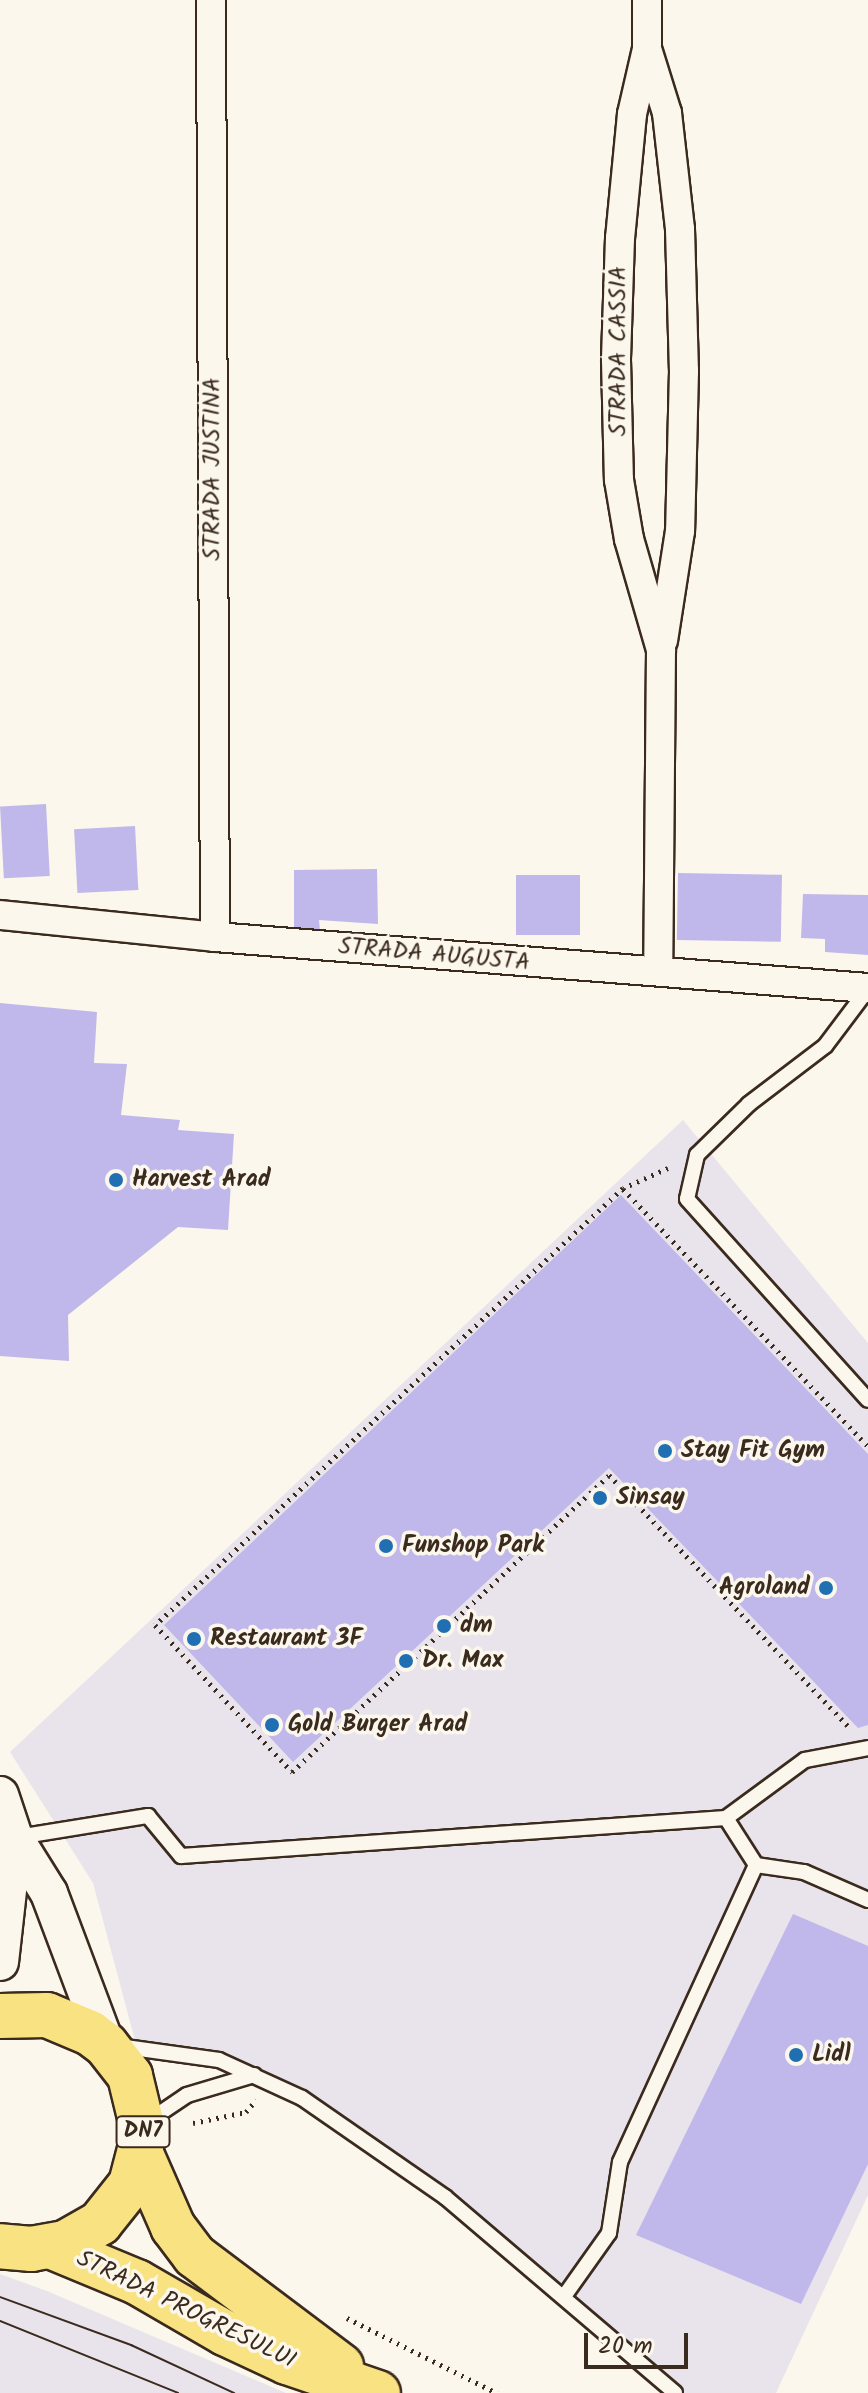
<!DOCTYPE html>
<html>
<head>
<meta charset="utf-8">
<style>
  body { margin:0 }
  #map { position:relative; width:868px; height:2393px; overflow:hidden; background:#fbf7ec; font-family:Kalam,sans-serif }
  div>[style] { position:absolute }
  .built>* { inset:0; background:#e9e4eb }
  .building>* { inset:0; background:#c0b8ea; transform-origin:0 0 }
  .path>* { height:5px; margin-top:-2.5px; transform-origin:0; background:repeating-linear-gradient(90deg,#3b2a1e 0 2px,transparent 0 8px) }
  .roads { filter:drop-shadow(2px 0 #3b2a1e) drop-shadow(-2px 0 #3b2a1e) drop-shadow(0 2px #3b2a1e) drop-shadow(0 -2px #3b2a1e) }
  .service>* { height:14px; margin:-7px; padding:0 7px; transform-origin:7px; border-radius:7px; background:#fbf7ec }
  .minor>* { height:28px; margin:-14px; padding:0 14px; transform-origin:14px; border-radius:14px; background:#fbf7ec }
  .tertiary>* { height:36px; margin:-18px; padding:0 18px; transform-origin:18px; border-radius:18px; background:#fbf7ec }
  .primary>* { height:44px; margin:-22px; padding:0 22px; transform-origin:22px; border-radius:22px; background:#f8e281 }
  .tram>* { height:2px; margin:-1px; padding:0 1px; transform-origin:1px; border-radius:1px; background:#3b2a1e }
  .dots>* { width:22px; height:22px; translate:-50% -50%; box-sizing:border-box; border:4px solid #fbf7ec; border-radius:50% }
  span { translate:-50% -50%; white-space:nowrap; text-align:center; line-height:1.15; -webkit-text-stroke:7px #fbf7ec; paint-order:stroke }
  .shield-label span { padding:2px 6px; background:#fbf7ec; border:2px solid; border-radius:6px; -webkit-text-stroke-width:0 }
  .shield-label { font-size:22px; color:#3b2a1e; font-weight:700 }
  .street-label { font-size:24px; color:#3b2a1e }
  .poi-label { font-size:24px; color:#3b2a1e; font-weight:700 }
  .left { translate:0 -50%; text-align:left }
  .right { translate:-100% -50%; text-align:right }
  .scale { position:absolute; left:584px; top:2333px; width:104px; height:36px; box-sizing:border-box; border:4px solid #3b2a1e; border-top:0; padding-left:10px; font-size:24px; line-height:28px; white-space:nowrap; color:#3b2a1e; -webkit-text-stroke:6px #fbf7ec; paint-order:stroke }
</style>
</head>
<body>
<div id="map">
  <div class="built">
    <div style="clip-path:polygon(683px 1120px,868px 1343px,868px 2195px,776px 2393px,675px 2393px,384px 2150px,219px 2060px,137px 2048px,93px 1883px,10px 1752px)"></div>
    <div style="clip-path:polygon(0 2274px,47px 2291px,286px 2393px,0 2393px)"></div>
  </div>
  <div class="building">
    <div style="left:46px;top:804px;width:72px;height:46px;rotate:87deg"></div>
    <div style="left:135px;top:826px;width:64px;height:61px;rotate:87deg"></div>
    <div style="clip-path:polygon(377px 869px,378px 924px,319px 920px,320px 931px,294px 930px,294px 870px)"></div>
    <div style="left:678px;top:873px;width:104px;height:67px;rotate:1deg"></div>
    <div style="left:516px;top:875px;width:64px;height:60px"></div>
    <div style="clip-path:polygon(803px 894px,868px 895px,868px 955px,825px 952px,825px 939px,801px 938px)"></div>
    <div style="clip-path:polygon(0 1003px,97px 1012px,94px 1063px,127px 1064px,121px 1115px,180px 1120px,178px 1130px,234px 1134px,228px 1230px,178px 1227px,68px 1315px,69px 1361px,0 1356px)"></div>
    <div style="clip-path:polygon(621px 1195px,868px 1454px,868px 1725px,858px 1728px,609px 1468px,293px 1762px,164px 1625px)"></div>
    <div style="clip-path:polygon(793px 1914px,868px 1946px,868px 2164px,801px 2304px,636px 2235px)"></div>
  </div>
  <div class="path">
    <div style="left:668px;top:1168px;width:49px;rotate:156deg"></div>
    <div style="left:623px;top:1188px;width:640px;rotate:136.96deg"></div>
    <div style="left:155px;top:1625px;width:201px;rotate:47deg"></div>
    <div style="left:292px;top:1772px;width:434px;rotate:-43.1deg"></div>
    <div style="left:609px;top:1475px;width:349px;rotate:46.4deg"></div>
    <div style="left:623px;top:1189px;width:355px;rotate:46.4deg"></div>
    <div style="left:193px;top:2123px;width:54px;rotate:-11.7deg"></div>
    <div style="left:246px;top:2112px;width:16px;rotate:-50deg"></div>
    <div style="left:347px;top:2318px;width:168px;rotate:26.6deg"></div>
  </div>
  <div class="roads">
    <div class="service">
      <div style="left:868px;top:989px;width:71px;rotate:127deg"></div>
      <div style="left:825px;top:1046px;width:96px;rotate:142.7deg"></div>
      <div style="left:749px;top:1104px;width:73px;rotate:135.6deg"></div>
      <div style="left:697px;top:1155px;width:45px;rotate:102.8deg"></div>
      <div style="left:687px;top:1199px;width:270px;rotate:48deg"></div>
      <div style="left:18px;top:1837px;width:132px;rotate:-9.2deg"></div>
      <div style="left:148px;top:1816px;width:52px;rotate:50.5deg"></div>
      <div style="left:181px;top:1856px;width:546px;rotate:-3.99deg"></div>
      <div style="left:726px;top:1818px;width:98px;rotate:-36.3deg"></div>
      <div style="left:805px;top:1760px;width:64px;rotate:-10.8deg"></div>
      <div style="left:756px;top:1865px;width:49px;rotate:8.3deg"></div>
      <div style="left:804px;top:1872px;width:70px;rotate:23.6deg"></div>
      <div style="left:118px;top:2046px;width:102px;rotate:7.9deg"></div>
      <div style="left:219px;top:2060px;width:91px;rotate:24.6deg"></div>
      <div style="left:302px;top:2098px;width:174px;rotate:34.7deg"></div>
      <div style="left:445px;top:2197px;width:302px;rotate:40.4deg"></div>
      <div style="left:147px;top:2122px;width:48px;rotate:-34deg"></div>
      <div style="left:187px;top:2095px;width:70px;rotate:-16.6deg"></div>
      <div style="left:565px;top:2295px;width:76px;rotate:-54.6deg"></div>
      <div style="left:609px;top:2233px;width:72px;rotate:-81.2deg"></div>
      <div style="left:620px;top:2162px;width:327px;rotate:-65.4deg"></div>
      <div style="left:756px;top:1865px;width:56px;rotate:-122.6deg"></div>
    </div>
    <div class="minor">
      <div style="left:211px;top:0;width:937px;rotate:89.76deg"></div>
      <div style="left:647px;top:0;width:49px;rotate:90deg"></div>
      <div style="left:647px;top:49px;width:67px;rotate:103deg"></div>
      <div style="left:632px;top:114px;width:125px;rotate:95.5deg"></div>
      <div style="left:620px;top:238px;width:122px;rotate:91.9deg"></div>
      <div style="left:616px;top:360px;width:120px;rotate:88.6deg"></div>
      <div style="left:619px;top:480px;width:60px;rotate:80.4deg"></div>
      <div style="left:629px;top:539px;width:116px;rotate:73.9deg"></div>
      <div style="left:661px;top:650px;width:321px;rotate:90.5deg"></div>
      <div style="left:648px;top:52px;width:64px;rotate:72.7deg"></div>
      <div style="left:667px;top:113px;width:117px;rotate:83.6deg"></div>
      <div style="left:680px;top:229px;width:142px;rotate:88.4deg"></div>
      <div style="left:684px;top:371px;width:160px;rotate:91.4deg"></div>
      <div style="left:680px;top:531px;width:111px;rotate:98.8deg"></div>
      <div style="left:0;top:915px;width:216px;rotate:5.8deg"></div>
      <div style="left:215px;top:937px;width:655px;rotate:4.47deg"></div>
    </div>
    <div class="tertiary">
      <div style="left:0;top:1795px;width:44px;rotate:71.6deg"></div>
      <div style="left:14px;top:1837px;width:66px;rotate:58deg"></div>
      <div style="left:49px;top:1893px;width:162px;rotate:69.4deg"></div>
      <div style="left:0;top:1962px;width:126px;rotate:-83.6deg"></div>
    </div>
    <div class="primary">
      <div style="left:0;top:2016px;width:47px;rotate:-1.2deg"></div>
      <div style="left:47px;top:2015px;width:47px;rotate:22.7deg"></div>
      <div style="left:90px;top:2033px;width:20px;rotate:37deg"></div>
      <div style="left:106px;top:2045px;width:39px;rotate:52deg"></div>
      <div style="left:130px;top:2076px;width:60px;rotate:76.4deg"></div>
      <div style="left:144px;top:2134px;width:52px;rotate:104.6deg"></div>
      <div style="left:131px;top:2184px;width:50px;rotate:128.5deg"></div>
      <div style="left:100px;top:2223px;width:40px;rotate:150.3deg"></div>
      <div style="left:65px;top:2243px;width:34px;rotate:170deg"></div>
      <div style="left:32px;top:2249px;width:32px;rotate:-175deg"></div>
      <div style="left:141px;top:2154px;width:80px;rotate:66.3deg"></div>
      <div style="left:173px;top:2227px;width:36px;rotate:53deg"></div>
      <div style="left:195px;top:2256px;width:183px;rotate:37deg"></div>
      <div style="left:50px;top:2246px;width:94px;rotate:22.5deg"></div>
      <div style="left:137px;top:2282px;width:102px;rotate:30.1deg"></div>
      <div style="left:225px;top:2333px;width:68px;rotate:25.1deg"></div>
      <div style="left:287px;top:2362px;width:96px;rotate:18.8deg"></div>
    </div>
  </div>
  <div class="tram">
    <div style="left:0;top:2297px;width:140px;rotate:20.1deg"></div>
    <div style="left:131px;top:2345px;width:114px;rotate:25deg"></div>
    <div style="left:0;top:2321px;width:192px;rotate:22deg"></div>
  </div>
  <div class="dots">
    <div style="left:116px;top:1180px;background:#1f6fb2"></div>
    <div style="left:665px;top:1451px;background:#1f6fb2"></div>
    <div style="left:600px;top:1498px;background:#1f6fb2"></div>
    <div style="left:386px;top:1546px;background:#1f6fb2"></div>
    <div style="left:826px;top:1588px;background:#1f6fb2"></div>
    <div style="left:444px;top:1626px;background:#1f6fb2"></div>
    <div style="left:194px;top:1639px;background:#1f6fb2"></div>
    <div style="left:406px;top:1661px;background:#1f6fb2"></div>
    <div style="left:272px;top:1725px;background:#1f6fb2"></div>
    <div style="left:796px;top:2055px;background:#1f6fb2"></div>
  </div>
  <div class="shield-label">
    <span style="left:143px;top:2132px">DN7</span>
  </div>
  <div class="street-label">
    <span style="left:619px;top:351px;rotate:-90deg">STRADA CASSIA</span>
    <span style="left:213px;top:469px;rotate:-90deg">STRADA JUSTINA</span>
    <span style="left:434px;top:955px;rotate:5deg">STRADA AUGUSTA</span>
    <span style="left:186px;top:2310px;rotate:26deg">STRADA PROGRESULUI</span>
  </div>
  <div class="poi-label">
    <span class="left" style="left:132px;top:1180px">Harvest Arad</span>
    <span class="left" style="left:681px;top:1451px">Stay Fit Gym</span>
    <span class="left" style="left:616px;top:1498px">Sinsay</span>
    <span class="left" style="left:402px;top:1546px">Funshop Park</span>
    <span class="right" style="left:810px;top:1588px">Agroland</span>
    <span class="left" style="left:460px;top:1626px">dm</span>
    <span class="left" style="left:210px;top:1639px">Restaurant 3F</span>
    <span class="left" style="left:422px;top:1661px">Dr. Max</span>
    <span class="left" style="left:288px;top:1725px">Gold Burger Arad</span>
    <span class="left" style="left:812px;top:2055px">Lidl</span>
  </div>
  <div class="scale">20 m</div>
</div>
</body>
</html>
